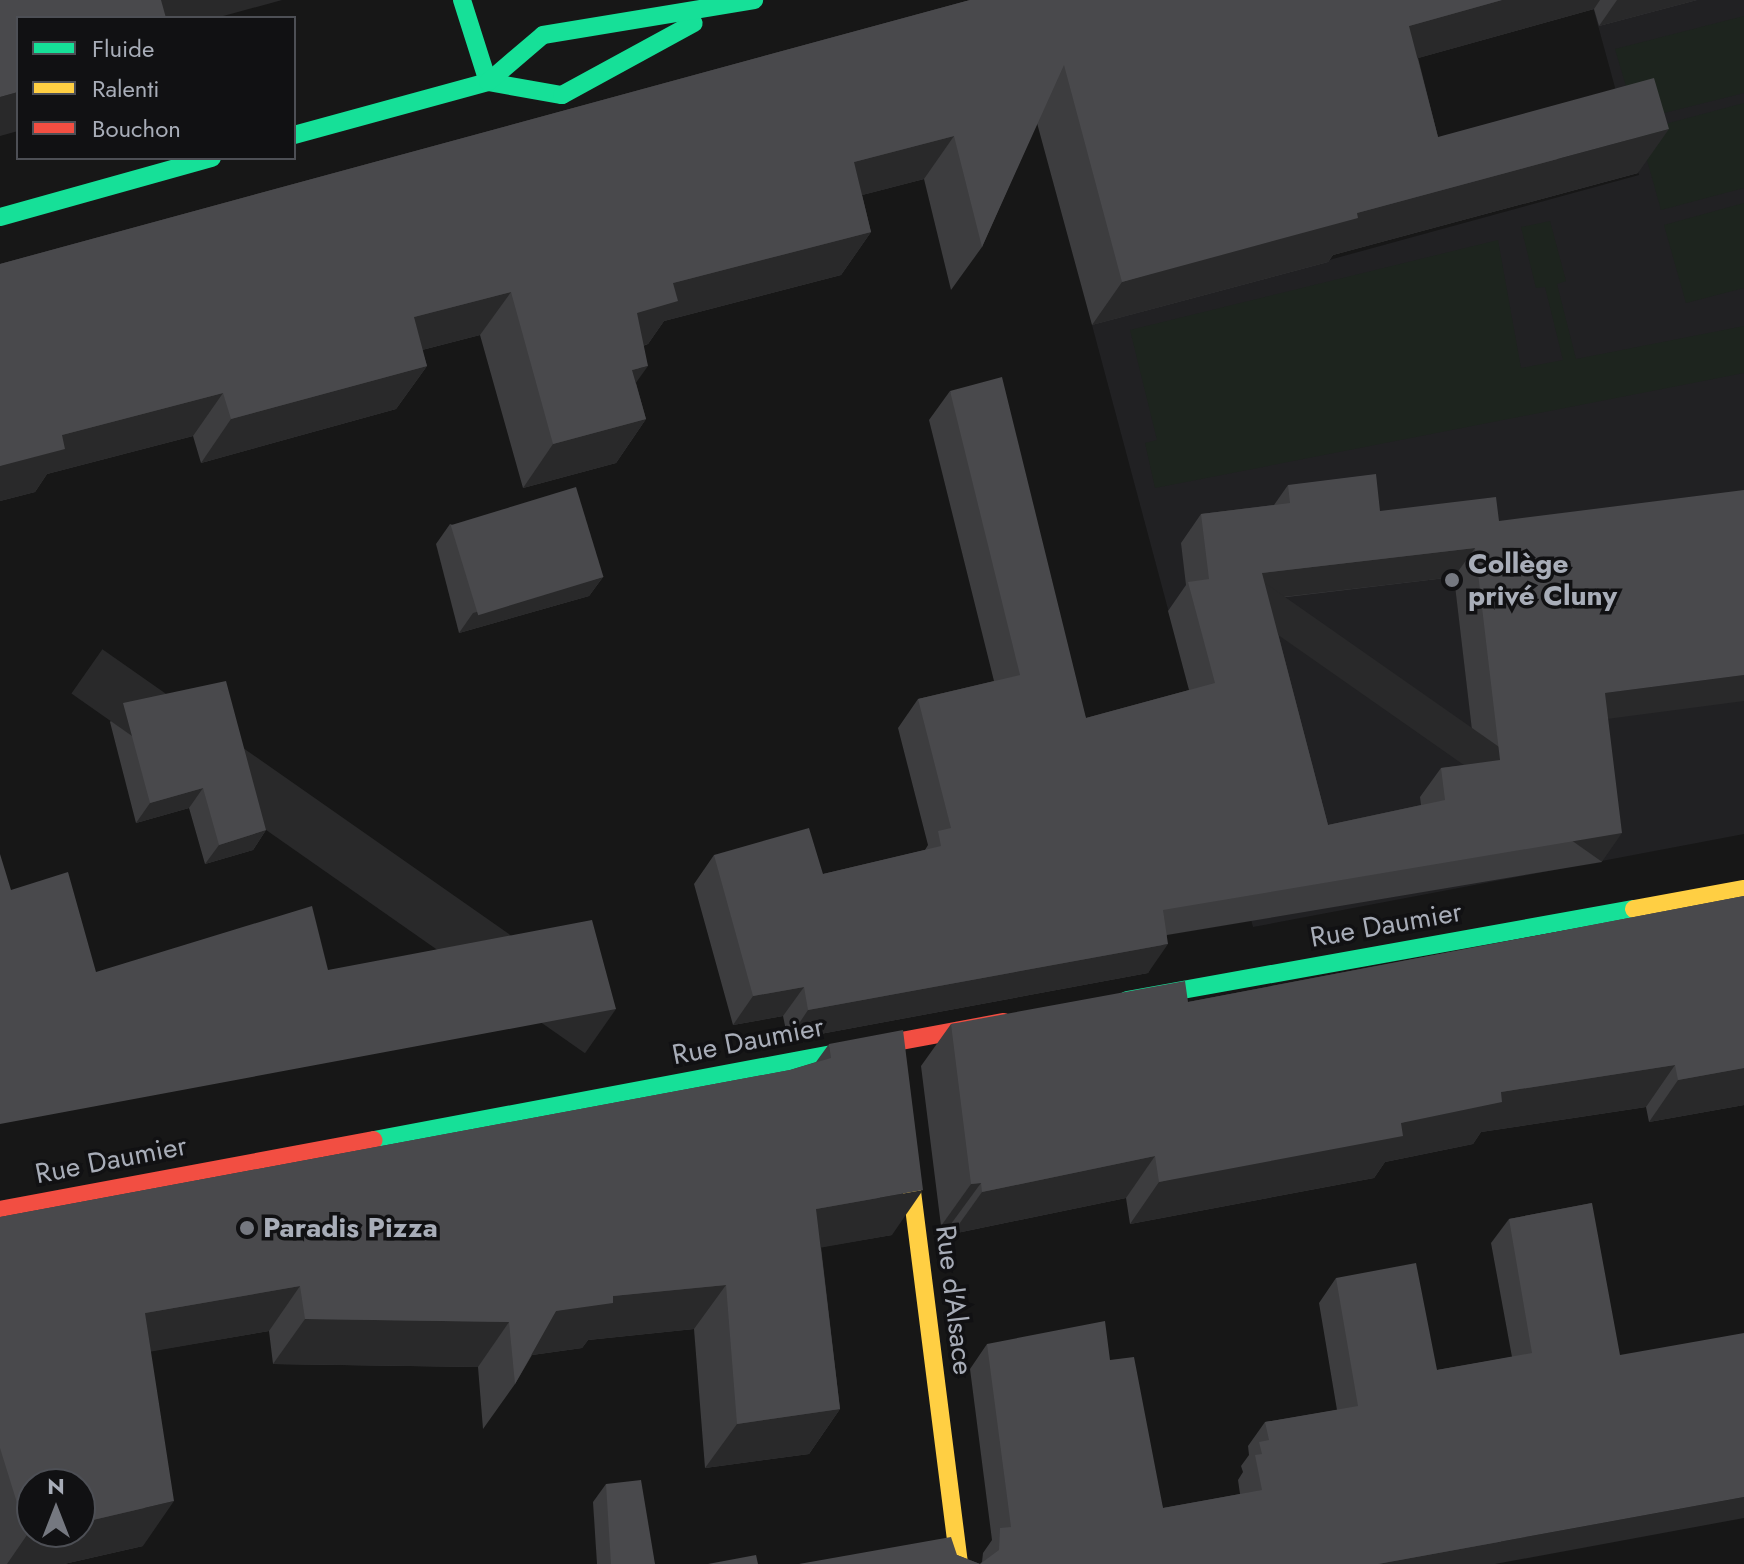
<!DOCTYPE html>
<html>
<head>
<meta charset="utf-8">
<style>
  body { margin:0 }
  #map { position:relative; width:1744px; height:1564px; overflow:hidden; background:#171717; font-family:Jost,sans-serif }
  div>[style] { position:absolute }
  .built>* { inset:0; background:#212123 }
  .green>* { inset:0; background:#1d241e }
  .fast>* { height:18px; margin:-9px; padding:0 9px; transform-origin:9px; border-radius:9px; background:#16e098 }
  .slow>* { height:18px; margin:-9px; padding:0 9px; transform-origin:9px; border-radius:9px; background:#ffcf43 }
  .jam>* { height:18px; margin:-9px; padding:0 9px; transform-origin:9px; border-radius:9px; background:#f24e42 }
  .wall>* { inset:0; background:#3d3d3f }
  .shaded-wall>* { inset:0; background:#29292a; transform-origin:0 0 }
  .building>* { inset:0; background:#49494c; transform-origin:0 0 }
  .dots>* { width:22px; height:22px; translate:-50% -50%; box-sizing:border-box; border:4px solid #111113; border-radius:50% }
  span { translate:-50% -50%; white-space:nowrap; text-align:center; line-height:1.15; -webkit-text-stroke:7px #111113; paint-order:stroke }
  .poi-label { font-size:28px; color:#a8adb8; font-weight:700 }
  .left { translate:0 -50%; text-align:left }
  .street-label { font-size:28px; color:#a8adb8 }
  .legend { position:absolute; left:16px; top:16px; width:280px; height:144px; box-sizing:border-box; background:#111113; border:2px solid #4d4f55; margin:0; padding:10px 14px; list-style:none; font-size:24px; color:#a8adb8 }
  .legend li { display:flex; align-items:center; gap:16px; height:40px }
  .legend b { width:40px; border:2px solid #4d4f55 }
  .north { position:absolute; left:16px; top:1468px; width:80px; height:80px; box-sizing:border-box; background:#111113; border:2px solid #4d4f55; border-radius:50%; rotate:0deg; font-size:22px; font-weight:700; line-height:32px; text-align:center; color:#a8adb8 }
  .north::after { content:''; display:block; margin:auto; width:28px; height:36px; background:#757880; clip-path:polygon(50% 0,100% 100%,50% 72%,0 100%) }
</style>
</head>
<body>
<div id="map">
  <div class="built">
    <div style="clip-path:polygon(1591px 0,1744px 0,1744px 834px,1253px 927px,1092px 325px,1639px 175px)"></div>
  </div>
  <div class="green">
    <div style="clip-path:polygon(1744px 16px,1744px 93px,1636px 120px,1615px 49px)"></div>
    <div style="clip-path:polygon(1744px 103px,1744px 188px,1661px 210px,1639px 131px)"></div>
    <div style="clip-path:polygon(1744px 203px,1744px 288px,1686px 303px,1664px 225px)"></div>
    <div style="clip-path:polygon(1550px 221px,1566px 281px,1557px 284px,1576px 359px,1744px 326px,1744px 373px,1155px 488px,1145px 443px,1157px 440px,1130px 330px,1498px 240px,1521px 368px,1563px 360px,1545px 287px,1536px 288px,1521px 227px)"></div>
  </div>
  <div class="fast">
    <div style="left:462px;top:0;width:86px;rotate:72.4deg"></div>
    <div style="left:488px;top:82px;width:75px;rotate:10deg"></div>
    <div style="left:562px;top:95px;width:150px;rotate:-28.6deg"></div>
    <div style="left:294px;top:135px;width:201px;rotate:-15.3deg"></div>
    <div style="left:488px;top:82px;width:72px;rotate:-40.5deg"></div>
    <div style="left:543px;top:35px;width:214px;rotate:-9.4deg"></div>
    <div style="left:0;top:217px;width:220px;rotate:-15.6deg"></div>
    <div style="left:1127px;top:1000px;width:515px;rotate:-10.18deg"></div>
    <div style="left:374px;top:1140px;width:520px;rotate:-10.64deg"></div>
  </div>
  <div class="slow">
    <div style="left:1634px;top:909px;width:112px;rotate:-10.3deg"></div>
    <div style="left:906px;top:1144px;width:423px;rotate:82.8deg"></div>
  </div>
  <div class="jam">
    <div style="left:885px;top:1044px;width:121px;rotate:-10.5deg"></div>
    <div style="left:0;top:1210px;width:380px;rotate:-10.6deg"></div>
  </div>
  <div class="wall">
    <div style="clip-path:polygon(970px 0,1697px 0,1599px 26px,1594px 9px,1418px 58px,1438px 137px,1638px 173px,1333px 255px,1328px 262px,1092px 325px,1037px 123px,982px 247px,951px 290px,924px 179px,862px 195px,871px 232px,841px 275px,664px 321px,648px 344px,643px 346px,636px 383px,646px 419px,616px 463px,523px 488px,480px 335px,422px 350px,427px 366px,396px 409px,201px 463px,193px 436px,47px 474px,35px 492px,0 501px,0 264px)"></div>
    <div style="clip-path:polygon(evenodd,950px 391px,1086px 718px,1189px 690px,1168px 611px,1186px 585px,1181px 543px,1201px 514px,1274px 505px,1288px 485px,1380px 511px,1499px 521px,1608px 719px,1602px 862px,1167px 935px,1148px 973px,788px 1040px,783px 1016px,733px 1025px,694px 884px,714px 855px,823px 874px,925px 850px,928px 845px,898px 728px,918px 699px,994px 681px,929px 420px,950px 391px,1454px 577px,1476px 764px,1441px 768px,1420px 797px,1421px 805px,1328px 825px,1269px 599px,1454px 577px)"></div>
    <div style="clip-path:polygon(450px 524px,603px 577px,589px 596px,459px 633px,436px 544px)"></div>
    <div style="clip-path:polygon(123px 703px,266px 830px,253px 850px,205px 864px,189px 808px,136px 823px,110px 722px)"></div>
    <div style="clip-path:polygon(1744px 896px,1744px 1105px,1649px 1122px,1646px 1107px,1481px 1132px,1473px 1144px,1385px 1162px,1374px 1178px,1130px 1224px,1126px 1198px,952px 1234px,951px 1224px,941px 1226px,921px 1066px,951px 1024px,1188px 1002px)"></div>
    <div style="clip-path:polygon(829px 1044px,892px 1235px,821px 1247px,840px 1409px,809px 1454px,705px 1468px,694px 1329px,588px 1340px,582px 1348px,532px 1355px,515px 1384px,483px 1429px,478px 1367px,273px 1364px,269px 1331px,151px 1351px,143px 1546px,64px 1564px,0 1564px,0 1217px,790px 1070px,816px 1062px)"></div>
    <div style="clip-path:polygon(1592px 1203px,1495px 1564px,799px 1564px,957px 1555px,980px 1564px,982px 1562px,983px 1553px,992px 1540px,970px 1369px,987px 1344px,1110px 1360px,1163px 1508px,1240px 1494px,1238px 1480px,1243px 1472px,1241px 1466px,1249px 1455px,1248px 1446px,1265px 1422px,1337px 1410px,1319px 1303px,1336px 1278px,1437px 1370px,1512px 1357px,1491px 1243px,1509px 1219px)"></div>
    <div style="clip-path:polygon(606px 1484px,655px 1564px,597px 1564px,593px 1502px)"></div>
  </div>
  <div class="shaded-wall">
    <div style="clip-path:polygon(156px 0,282px 0,216px 18px,143px 18px)"></div>
    <div style="clip-path:polygon(1502px 0,1600px 0,1594px 9px,1379px 69px,1409px 26px)"></div>
    <div style="clip-path:polygon(1617px 0,1697px 0,1599px 26px)"></div>
    <div style="clip-path:polygon(18px 92px,18px 131px,0 136px,0 97px)"></div>
    <div style="clip-path:polygon(1669px 129px,1638px 173px,1333px 255px,1328px 262px,1092px 325px,1122px 282px,1357px 213px)"></div>
    <div style="clip-path:polygon(954px 136px,924px 179px,824px 205px,854px 162px)"></div>
    <div style="clip-path:polygon(871px 232px,841px 275px,664px 321px,648px 344px,607px 356px,637px 313px,673px 283px)"></div>
    <div style="clip-path:polygon(511px 292px,480px 335px,383px 360px,414px 317px)"></div>
    <div style="clip-path:polygon(427px 366px,396px 409px,201px 463px,231px 419px)"></div>
    <div style="clip-path:polygon(648px 366px,617px 409px,632px 370px)"></div>
    <div style="clip-path:polygon(223px 393px,193px 436px,47px 474px,35px 492px,0 501px,0 466px,62px 435px)"></div>
    <div style="clip-path:polygon(646px 419px,616px 463px,523px 488px,553px 444px)"></div>
    <div style="clip-path:polygon(1475px 548px,1454px 577px,1241px 602px,1262px 573px)"></div>
    <div style="clip-path:polygon(603px 577px,589px 596px,459px 633px,473px 613px)"></div>
    <div style="clip-path:polygon(1744px 675px,1744px 701px,1584px 722px,1605px 693px)"></div>
    <div style="clip-path:polygon(203px 788px,189px 808px,136px 823px,150px 803px)"></div>
    <div style="clip-path:polygon(266px 830px,253px 850px,205px 864px,219px 845px)"></div>
    <div style="left:1622px;top:833px;width:35px;height:465px;rotate:125deg"></div>
    <div style="clip-path:polygon(1168px 944px,1148px 973px,788px 1040px,808px 1010px)"></div>
    <div style="clip-path:polygon(804px 987px,783px 1016px,733px 1025px,753px 996px)"></div>
    <div style="left:616px;top:1009px;width:54px;height:627px;rotate:125deg"></div>
    <div style="clip-path:polygon(1675px 1065px,1646px 1107px,1481px 1132px,1473px 1144px,1385px 1162px,1374px 1178px,1130px 1224px,1159px 1182px,1401px 1123px,1501px 1092px)"></div>
    <div style="clip-path:polygon(1744px 1068px,1744px 1105px,1649px 1122px,1678px 1080px)"></div>
    <div style="clip-path:polygon(1155px 1156px,1126px 1198px,952px 1234px,982px 1192px)"></div>
    <div style="clip-path:polygon(981px 1183px,951px 1224px,941px 1226px,971px 1184px)"></div>
    <div style="clip-path:polygon(923px 1190px,892px 1235px,785px 1254px,816px 1209px)"></div>
    <div style="clip-path:polygon(726px 1285px,694px 1329px,588px 1340px,582px 1348px,525px 1356px,556px 1311px,613px 1296px)"></div>
    <div style="clip-path:polygon(300px 1286px,269px 1331px,114px 1358px,145px 1313px)"></div>
    <div style="clip-path:polygon(305px 1319px,509px 1322px,478px 1367px,273px 1364px)"></div>
    <div style="clip-path:polygon(840px 1409px,809px 1454px,705px 1468px,737px 1424px)"></div>
    <div style="clip-path:polygon(1744px 1497px,1744px 1518px,1495px 1564px,1378px 1564px)"></div>
    <div style="clip-path:polygon(174px 1501px,143px 1546px,64px 1564px,7px 1564px,27px 1535px,40px 1532px,80px 1532px,80px 1523px)"></div>
  </div>
  <div class="building">
    <div style="clip-path:polygon(0 0,161px 0,166px 18px,18px 18px,18px 92px,0 97px)"></div>
    <div style="clip-path:polygon(970px 0,1502px 0,1409px 26px,1438px 137px,1654px 78px,1669px 129px,1357px 213px,1358px 218px,1122px 282px,1064px 65px,982px 247px,954px 136px,854px 162px,871px 232px,673px 283px,678px 301px,637px 313px,648px 366px,632px 370px,646px 419px,553px 444px,511px 292px,414px 317px,427px 366px,231px 419px,223px 393px,62px 435px,65px 449px,0 466px,0 264px)"></div>
    <div style="clip-path:polygon(evenodd,1002px 377px,1086px 718px,1215px 683px,1188px 582px,1209px 579px,1201px 514px,1290px 503px,1288px 485px,1376px 474px,1380px 511px,1496px 497px,1499px 521px,1744px 490px,1744px 675px,1605px 693px,1622px 833px,1163px 910px,1168px 944px,808px 1010px,804px 987px,753px 996px,714px 855px,809px 828px,823px 874px,941px 846px,938px 831px,951px 828px,918px 699px,1020px 675px,950px 391px,1002px 377px,1475px 548px,1500px 760px,1441px 768px,1445px 800px,1328px 825px,1262px 573px,1475px 548px)"></div>
    <div style="left:576px;top:487px;width:94px;height:131px;rotate:73deg"></div>
    <div style="clip-path:polygon(226px 681px,266px 830px,219px 845px,203px 788px,150px 803px,123px 703px)"></div>
    <div style="clip-path:polygon(0 854px,11px 890px,68px 872px,96px 972px,312px 906px,328px 970px,592px 920px,616px 1009px,0 1124px)"></div>
    <div style="clip-path:polygon(1744px 896px,1744px 1068px,1678px 1080px,1675px 1065px,1501px 1092px,1502px 1102px,1401px 1123px,1403px 1136px,1159px 1182px,1155px 1156px,982px 1192px,981px 1183px,971px 1184px,951px 1024px,1185px 981px,1188px 1002px)"></div>
    <div style="clip-path:polygon(903px 1030px,923px 1190px,816px 1209px,840px 1409px,737px 1424px,726px 1285px,613px 1296px,613px 1303px,556px 1311px,515px 1384px,509px 1322px,305px 1319px,300px 1286px,145px 1313px,174px 1501px,80px 1523px,80px 1484px,32px 1484px,32px 1532px,40px 1532px,27px 1535px,0 1448px,0 1217px,790px 1070px,831px 1058px,829px 1044px)"></div>
    <div style="clip-path:polygon(1592px 1203px,1620px 1355px,1744px 1333px,1744px 1497px,1378px 1564px,799px 1564px,951px 1537px,957px 1555px,980px 1564px,999px 1550px,1000px 1528px,1011px 1527px,987px 1344px,1105px 1321px,1110px 1360px,1134px 1357px,1163px 1508px,1262px 1490px,1255px 1455px,1262px 1454px,1259px 1442px,1269px 1440px,1265px 1422px,1358px 1406px,1336px 1278px,1416px 1263px,1437px 1370px,1532px 1353px,1509px 1219px)"></div>
    <div style="clip-path:polygon(641px 1480px,655px 1564px,611px 1564px,606px 1484px)"></div>
    <div style="clip-path:polygon(756px 1555px,758px 1564px,708px 1564px)"></div>
  </div>
  <div class="dots">
    <div style="left:1452px;top:580px;background:#757880"></div>
    <div style="left:247px;top:1228px;background:#757880"></div>
  </div>
  <div class="poi-label">
    <span class="left" style="left:1468px;top:580px">Collège<br>privé Cluny</span>
    <span class="left" style="left:263px;top:1228px">Paradis Pizza</span>
  </div>
  <div class="street-label">
    <span style="left:1386px;top:925px;rotate:-10deg">Rue Daumier</span>
    <span style="left:748px;top:1041px;rotate:-11deg">Rue Daumier</span>
    <span style="left:111px;top:1160px;rotate:-11deg">Rue Daumier</span>
    <span style="left:954px;top:1300px;rotate:83deg">Rue d'Alsace</span>
  </div>
  <ul class="legend">
  <li><b style="height:10px;background:#16e098"></b>Fluide</li>
  <li><b style="height:10px;background:#ffcf43"></b>Ralenti</li>
  <li><b style="height:10px;background:#f24e42"></b>Bouchon</li>
  </ul>
  <div class="north">N</div>
</div>
</body>
</html>
